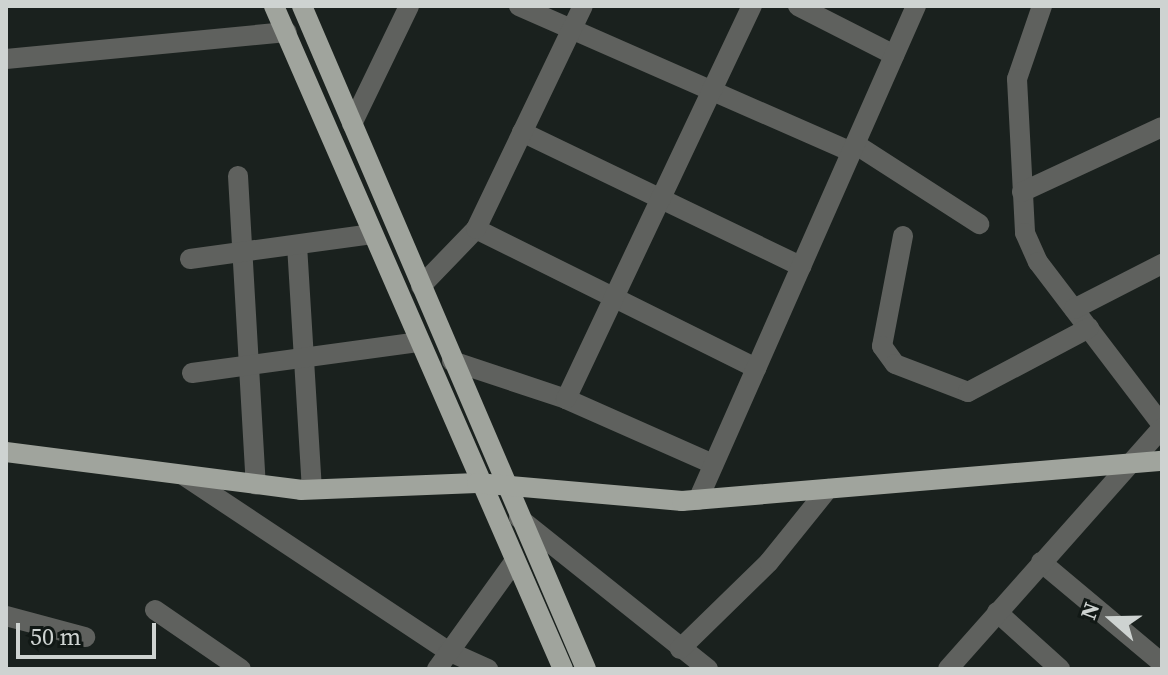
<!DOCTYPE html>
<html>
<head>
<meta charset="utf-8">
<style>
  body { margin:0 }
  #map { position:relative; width:1168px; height:675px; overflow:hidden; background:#1a211e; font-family:"Source Serif 4",serif }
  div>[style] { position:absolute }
  .minor>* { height:20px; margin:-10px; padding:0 10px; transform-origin:10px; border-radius:10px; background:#5f615e }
  .major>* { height:20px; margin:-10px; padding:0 10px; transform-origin:10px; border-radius:10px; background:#a0a49d }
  span { translate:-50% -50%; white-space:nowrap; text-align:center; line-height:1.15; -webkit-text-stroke:6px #111815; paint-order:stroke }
  .frame { position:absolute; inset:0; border:8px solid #ced3d1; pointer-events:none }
  .north { position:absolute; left:1072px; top:579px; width:80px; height:80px; -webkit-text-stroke:6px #111815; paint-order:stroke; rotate:290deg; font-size:22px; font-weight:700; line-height:32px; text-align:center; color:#ced3d1 }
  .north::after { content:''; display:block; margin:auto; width:28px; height:36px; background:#ced3d1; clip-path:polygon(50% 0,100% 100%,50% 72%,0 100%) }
  .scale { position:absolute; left:16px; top:623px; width:140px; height:36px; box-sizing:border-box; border:4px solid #ced3d1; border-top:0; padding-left:10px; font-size:24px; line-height:28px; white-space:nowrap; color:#ced3d1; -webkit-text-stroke:6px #111815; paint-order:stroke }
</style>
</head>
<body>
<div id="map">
  <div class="minor">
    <div style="left:519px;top:6px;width:363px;rotate:23.7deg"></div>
    <div style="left:798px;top:6px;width:108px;rotate:27deg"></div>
    <div style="left:1042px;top:6px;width:77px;rotate:108.9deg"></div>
    <div style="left:1017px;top:79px;width:154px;rotate:87deg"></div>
    <div style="left:1025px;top:233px;width:32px;rotate:66deg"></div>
    <div style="left:1038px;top:262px;width:205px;rotate:52.7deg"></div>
    <div style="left:6px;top:59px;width:282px;rotate:-5.5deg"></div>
    <div style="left:352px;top:124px;width:131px;rotate:-64.2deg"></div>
    <div style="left:522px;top:132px;width:310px;rotate:25.7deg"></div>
    <div style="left:855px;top:144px;width:148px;rotate:32.8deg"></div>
    <div style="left:238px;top:176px;width:309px;rotate:86.7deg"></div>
    <div style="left:1022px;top:192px;width:154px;rotate:-24.9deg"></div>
    <div style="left:476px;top:229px;width:313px;rotate:26.4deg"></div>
    <div style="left:903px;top:236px;width:112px;rotate:100.8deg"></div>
    <div style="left:882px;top:346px;width:22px;rotate:54deg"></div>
    <div style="left:895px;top:364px;width:78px;rotate:21deg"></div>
    <div style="left:968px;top:392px;width:137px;rotate:-27.9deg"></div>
    <div style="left:297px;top:245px;width:244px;rotate:86.5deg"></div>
    <div style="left:190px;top:259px;width:184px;rotate:-7.8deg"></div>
    <div style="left:421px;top:286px;width:79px;rotate:-46deg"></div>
    <div style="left:476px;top:229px;width:247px;rotate:-64.4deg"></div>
    <div style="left:1074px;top:309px;width:99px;rotate:-27.1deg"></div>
    <div style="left:452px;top:361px;width:120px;rotate:18.4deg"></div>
    <div style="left:566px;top:399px;width:161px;rotate:23.9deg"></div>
    <div style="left:192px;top:373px;width:228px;rotate:-7.8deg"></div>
    <div style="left:566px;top:399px;width:435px;rotate:-64.7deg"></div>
    <div style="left:183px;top:475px;width:318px;rotate:33.6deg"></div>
    <div style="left:448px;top:651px;width:44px;rotate:24.2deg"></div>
    <div style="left:698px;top:500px;width:540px;rotate:-66.19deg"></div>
    <div style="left:519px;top:518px;width:242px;rotate:38.6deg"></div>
    <div style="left:1041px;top:562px;width:158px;rotate:39.9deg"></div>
    <div style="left:155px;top:610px;width:104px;rotate:34.5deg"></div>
    <div style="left:997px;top:612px;width:85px;rotate:42.1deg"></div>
    <div style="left:6px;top:616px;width:82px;rotate:14.9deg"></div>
    <div style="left:680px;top:649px;width:124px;rotate:-44.3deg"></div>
    <div style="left:769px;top:562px;width:94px;rotate:-51.1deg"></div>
    <div style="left:437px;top:669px;width:132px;rotate:-54.3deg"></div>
    <div style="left:948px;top:669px;width:322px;rotate:-48.4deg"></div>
  </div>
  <div class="major">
    <div style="left:274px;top:6px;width:723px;rotate:66.45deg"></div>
    <div style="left:302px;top:6px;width:721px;rotate:66.81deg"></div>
    <div style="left:6px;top:452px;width:297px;rotate:7.3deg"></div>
    <div style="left:301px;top:490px;width:176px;rotate:-2.3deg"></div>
    <div style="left:477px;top:483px;width:206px;rotate:5deg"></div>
    <div style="left:682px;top:501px;width:482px;rotate:-4.8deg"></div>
  </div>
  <div class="frame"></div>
  <div class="north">N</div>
  <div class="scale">50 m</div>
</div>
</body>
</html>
